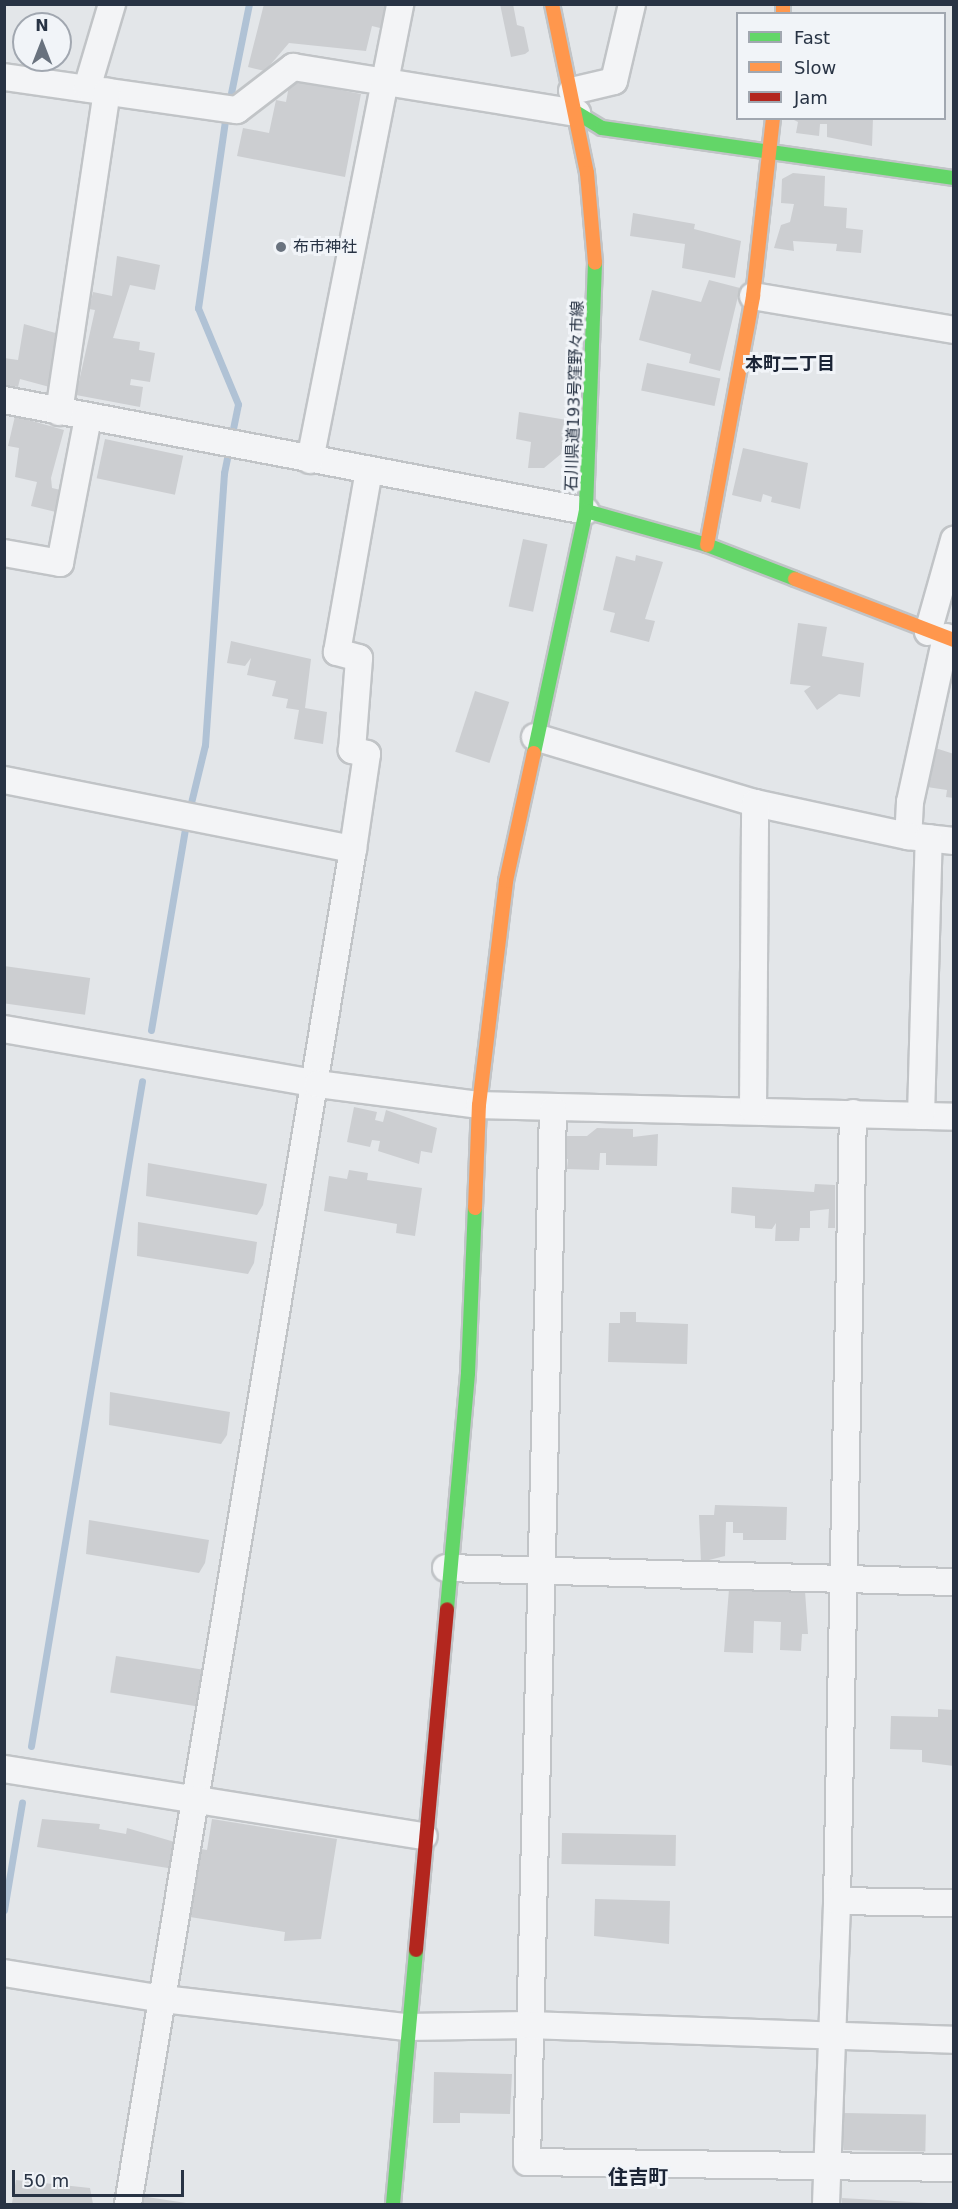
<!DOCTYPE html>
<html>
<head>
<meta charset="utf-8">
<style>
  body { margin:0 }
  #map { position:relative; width:958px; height:2209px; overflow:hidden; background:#e3e6e9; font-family:"DejaVu Sans","Noto Sans JP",sans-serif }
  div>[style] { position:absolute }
  .stream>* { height:7px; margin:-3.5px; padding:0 3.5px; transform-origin:3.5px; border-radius:3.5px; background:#b0c2d5 }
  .building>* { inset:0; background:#ccced1; transform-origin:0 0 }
  .roads { filter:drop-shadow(2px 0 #c1c4c7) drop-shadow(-2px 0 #c1c4c7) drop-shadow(0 2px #c1c4c7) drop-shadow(0 -2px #c1c4c7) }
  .street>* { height:26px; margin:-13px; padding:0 13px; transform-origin:13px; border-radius:13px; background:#f3f4f6 }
  .fast>* { height:14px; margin:-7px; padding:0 7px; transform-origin:7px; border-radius:7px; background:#63d668 }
  .slow>* { height:14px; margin:-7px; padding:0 7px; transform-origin:7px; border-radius:7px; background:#ff974d }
  .jam>* { height:14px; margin:-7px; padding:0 7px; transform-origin:7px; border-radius:7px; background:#b3261e }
  .dots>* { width:16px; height:16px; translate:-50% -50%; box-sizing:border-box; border:3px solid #f1f4f8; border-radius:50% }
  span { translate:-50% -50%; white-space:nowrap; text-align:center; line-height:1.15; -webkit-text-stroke:6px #f1f4f8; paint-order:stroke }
  .poi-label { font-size:16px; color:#283344 }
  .left { translate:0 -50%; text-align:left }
  .street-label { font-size:16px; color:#283344 }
  .neighbourhood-label { font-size:18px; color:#1b2435; font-weight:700 }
  .quarter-label { font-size:20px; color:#1b2435; font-weight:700 }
  .frame { position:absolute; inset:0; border:6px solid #283344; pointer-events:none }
  .legend { position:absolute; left:736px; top:12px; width:210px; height:108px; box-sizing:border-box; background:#f1f4f8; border:2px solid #a1a7b0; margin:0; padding:8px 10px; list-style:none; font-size:18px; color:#283344 }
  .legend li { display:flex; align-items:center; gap:12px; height:30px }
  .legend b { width:30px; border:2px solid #a1a7b0 }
  .north { position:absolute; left:12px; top:12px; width:60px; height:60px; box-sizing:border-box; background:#f1f4f8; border:2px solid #a1a7b0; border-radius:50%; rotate:0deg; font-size:16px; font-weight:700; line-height:24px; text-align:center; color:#283344 }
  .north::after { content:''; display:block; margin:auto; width:21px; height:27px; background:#69727e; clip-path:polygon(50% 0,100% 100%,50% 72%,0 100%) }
  .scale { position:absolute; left:12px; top:2170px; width:172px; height:27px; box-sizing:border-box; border:3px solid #283344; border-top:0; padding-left:8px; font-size:18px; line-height:21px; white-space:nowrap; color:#283344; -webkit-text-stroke:4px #f1f4f8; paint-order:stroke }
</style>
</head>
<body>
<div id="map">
  <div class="stream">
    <div style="left:229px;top:103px;width:101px;rotate:-78.6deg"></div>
    <div style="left:189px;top:811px;width:68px;rotate:-76.4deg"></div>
    <div style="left:205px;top:745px;width:273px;rotate:-86deg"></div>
    <div style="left:224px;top:473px;width:70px;rotate:-78.5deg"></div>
    <div style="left:238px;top:404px;width:104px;rotate:-112.6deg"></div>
    <div style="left:198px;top:308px;width:196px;rotate:-81.8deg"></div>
    <div style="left:151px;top:1030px;width:211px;rotate:-80.4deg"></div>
    <div style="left:31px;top:1746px;width:674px;rotate:-80.52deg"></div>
    <div style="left:4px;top:1910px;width:109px;rotate:-80.5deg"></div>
  </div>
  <div class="building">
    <div style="clip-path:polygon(264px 4px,389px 4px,384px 29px,372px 26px,366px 51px,289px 43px,265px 71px,248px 67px)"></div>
    <div style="clip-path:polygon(500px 4px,513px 4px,517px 25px,524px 27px,529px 51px,525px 54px,511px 57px)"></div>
    <div style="clip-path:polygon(290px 80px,361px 94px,345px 177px,237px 156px,243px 128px,269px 133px,276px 100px,286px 102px)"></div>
    <div style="clip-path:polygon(790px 118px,873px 118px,872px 146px,827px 137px,827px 124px,820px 124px,819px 136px,796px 133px,798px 122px)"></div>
    <div style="clip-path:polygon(793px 173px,825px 176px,824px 206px,847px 208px,846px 228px,863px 230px,861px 253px,836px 251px,837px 244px,793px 241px,794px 251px,774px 248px,781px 225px,790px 222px,794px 204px,781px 203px,782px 179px)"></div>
    <div style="clip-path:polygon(633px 213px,695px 224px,694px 229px,741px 241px,735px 278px,682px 268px,685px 244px,630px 236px)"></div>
    <div style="clip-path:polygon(117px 256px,160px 265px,155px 290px,130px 285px,113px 338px,140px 342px,139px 350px,155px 353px,150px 382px,131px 379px,130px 385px,143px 387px,140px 407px,76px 395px,95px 310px,89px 309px,93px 292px,112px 296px)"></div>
    <div style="clip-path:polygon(709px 280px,740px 288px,720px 371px,689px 363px,691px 354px,639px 340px,652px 290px,701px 302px)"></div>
    <div style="clip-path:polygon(24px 324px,66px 336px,57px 389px,20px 379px,18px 387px,4px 385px,4px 358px,18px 360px)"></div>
    <div style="left:647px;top:363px;width:75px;height:28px;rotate:12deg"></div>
    <div style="clip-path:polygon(519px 412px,567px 420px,561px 454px,544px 468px,528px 468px,531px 442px,516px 439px)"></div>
    <div style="clip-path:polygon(15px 416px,64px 430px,51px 478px,52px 488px,65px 491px,60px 513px,31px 506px,37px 482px,15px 477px,19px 448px,8px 446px)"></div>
    <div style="left:105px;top:439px;width:80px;height:40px;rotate:12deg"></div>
    <div style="clip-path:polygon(743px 448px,808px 463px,800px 509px,771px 502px,772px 497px,763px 494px,761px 502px,732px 495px)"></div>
    <div style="left:523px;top:539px;width:25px;height:69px;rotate:12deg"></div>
    <div style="clip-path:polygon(636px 555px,663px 562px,645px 619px,655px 621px,649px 642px,610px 632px,615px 613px,603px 610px,616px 556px,635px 561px)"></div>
    <div style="clip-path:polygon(798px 623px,827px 627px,822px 656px,864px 663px,860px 697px,839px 694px,817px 710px,804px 691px,811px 686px,790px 684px)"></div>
    <div style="clip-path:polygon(231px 641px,311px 659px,305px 708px,327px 712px,323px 744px,294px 739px,299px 710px,286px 708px,288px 699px,272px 696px,276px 681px,247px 675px,251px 658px,245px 666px,227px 663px)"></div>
    <div style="left:475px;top:691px;width:36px;height:64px;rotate:18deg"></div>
    <div style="clip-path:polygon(932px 747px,954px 754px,954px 798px,946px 797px,947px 790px,927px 787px)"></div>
    <div style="left:4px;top:966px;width:87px;height:37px;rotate:8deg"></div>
    <div style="clip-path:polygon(354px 1107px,377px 1112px,375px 1120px,383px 1122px,386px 1110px,437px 1128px,432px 1153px,421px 1151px,419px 1164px,378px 1151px,380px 1141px,372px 1140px,370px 1147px,347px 1142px)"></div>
    <div style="clip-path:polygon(597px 1128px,633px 1129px,633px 1137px,658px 1134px,657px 1166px,606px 1165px,606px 1153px,600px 1153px,599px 1170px,567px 1169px,568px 1159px,561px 1159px,561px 1136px,587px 1136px)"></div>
    <div style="clip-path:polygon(148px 1163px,267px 1184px,263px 1205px,257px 1215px,146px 1196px)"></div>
    <div style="clip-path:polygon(349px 1170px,368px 1173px,367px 1180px,422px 1188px,415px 1236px,396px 1233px,397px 1224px,324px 1211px,329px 1176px,347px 1179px)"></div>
    <div style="clip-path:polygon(815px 1184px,835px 1185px,835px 1228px,828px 1228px,829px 1209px,810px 1211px,810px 1228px,800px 1228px,799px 1241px,775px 1241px,776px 1223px,772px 1229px,755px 1228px,755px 1216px,731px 1213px,732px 1187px,814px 1192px)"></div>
    <div style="clip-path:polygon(138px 1222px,257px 1242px,254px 1263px,248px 1274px,137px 1256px)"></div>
    <div style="clip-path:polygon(620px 1312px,636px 1312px,636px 1322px,688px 1324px,687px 1364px,608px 1362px,609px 1323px,620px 1323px)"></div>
    <div style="clip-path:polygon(110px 1392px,230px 1412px,227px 1435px,221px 1444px,109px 1425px)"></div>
    <div style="clip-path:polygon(715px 1505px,787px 1507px,786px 1540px,743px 1540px,743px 1533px,733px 1533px,733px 1522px,726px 1522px,725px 1556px,701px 1562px,699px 1515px,714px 1515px)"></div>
    <div style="clip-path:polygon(89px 1520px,209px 1540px,205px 1563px,199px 1573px,86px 1554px)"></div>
    <div style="clip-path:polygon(729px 1589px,805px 1591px,808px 1634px,802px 1634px,801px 1651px,780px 1650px,781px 1622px,754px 1621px,753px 1653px,724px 1652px)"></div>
    <div style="left:116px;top:1656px;width:87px;height:37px;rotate:9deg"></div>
    <div style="clip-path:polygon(938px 1709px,954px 1710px,954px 1766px,922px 1762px,922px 1750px,890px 1749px,891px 1716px,938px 1717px)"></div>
    <div style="clip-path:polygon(42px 1819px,100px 1824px,99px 1829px,126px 1834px,127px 1828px,178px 1843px,174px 1869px,37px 1847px)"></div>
    <div style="clip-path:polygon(212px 1819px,337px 1839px,321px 1939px,284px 1941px,285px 1932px,190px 1917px,201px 1849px,207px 1850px)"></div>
    <div style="left:562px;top:1833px;width:114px;height:31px;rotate:1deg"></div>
    <div style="clip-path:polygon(595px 1899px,670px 1901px,669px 1944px,594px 1936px)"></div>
    <div style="clip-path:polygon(434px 2072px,512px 2074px,510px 2114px,460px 2113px,460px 2123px,433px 2123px)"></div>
    <div style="left:844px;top:2113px;width:82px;height:37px;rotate:1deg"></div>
    <div style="clip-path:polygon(16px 2180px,90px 2188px,93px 2204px,12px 2203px)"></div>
    <div style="clip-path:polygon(134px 2195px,186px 2203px,186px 2204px,133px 2204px)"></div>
    <div style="clip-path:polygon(842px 2198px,929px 2203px,929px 2204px,842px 2204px)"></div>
  </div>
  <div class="roads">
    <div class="street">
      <div style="left:4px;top:77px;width:235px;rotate:8.1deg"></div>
      <div style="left:237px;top:110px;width:71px;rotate:-37.5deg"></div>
      <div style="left:293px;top:67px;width:288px;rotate:9.2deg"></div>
      <div style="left:87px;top:88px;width:88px;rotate:-73.4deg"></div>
      <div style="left:572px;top:91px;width:43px;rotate:-13.4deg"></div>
      <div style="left:614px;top:81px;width:79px;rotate:-76.8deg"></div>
      <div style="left:753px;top:296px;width:204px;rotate:9.6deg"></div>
      <div style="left:4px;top:400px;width:592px;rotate:10.8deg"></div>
      <div style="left:59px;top:412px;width:324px;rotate:-81.5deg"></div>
      <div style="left:310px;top:460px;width:465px;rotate:-78.8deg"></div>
      <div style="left:4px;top:553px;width:57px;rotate:10.1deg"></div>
      <div style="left:60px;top:563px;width:148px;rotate:-79.1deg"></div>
      <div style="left:928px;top:632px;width:96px;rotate:-74.2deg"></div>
      <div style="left:946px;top:637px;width:169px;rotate:102.3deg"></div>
      <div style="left:910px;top:802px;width:34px;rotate:93deg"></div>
      <div style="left:908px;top:836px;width:46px;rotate:6.2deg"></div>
      <div style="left:535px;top:737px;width:230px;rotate:16.7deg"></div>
      <div style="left:755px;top:803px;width:157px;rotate:12.2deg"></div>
      <div style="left:4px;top:780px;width:356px;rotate:11.2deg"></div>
      <div style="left:353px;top:849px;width:1374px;rotate:99.43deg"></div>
      <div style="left:353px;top:849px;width:96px;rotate:-81.6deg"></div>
      <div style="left:367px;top:754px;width:16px;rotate:-165deg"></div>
      <div style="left:352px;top:750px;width:92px;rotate:-85.6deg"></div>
      <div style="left:359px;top:658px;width:23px;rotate:-165deg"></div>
      <div style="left:337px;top:652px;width:185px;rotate:-80deg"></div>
      <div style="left:4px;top:1029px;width:319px;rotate:9.9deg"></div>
      <div style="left:318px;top:1084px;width:162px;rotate:7.4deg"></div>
      <div style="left:479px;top:1105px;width:475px;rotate:1.4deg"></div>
      <div style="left:553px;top:1110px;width:1052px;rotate:91.42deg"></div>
      <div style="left:527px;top:2162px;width:427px;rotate:0.8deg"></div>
      <div style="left:753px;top:1110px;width:307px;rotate:-89.6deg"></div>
      <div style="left:921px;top:1116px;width:278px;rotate:-88.4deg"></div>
      <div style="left:446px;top:1568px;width:508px;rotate:1.58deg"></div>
      <div style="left:4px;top:1769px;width:425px;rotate:9.1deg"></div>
      <div style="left:837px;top:1901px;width:788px;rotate:-88.84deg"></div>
      <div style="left:4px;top:1973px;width:161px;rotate:9.3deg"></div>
      <div style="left:163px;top:1999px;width:245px;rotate:6.6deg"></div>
      <div style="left:406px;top:2027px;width:121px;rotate:-0.9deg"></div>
      <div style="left:527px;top:2025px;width:427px;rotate:2deg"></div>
      <div style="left:826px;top:2204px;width:303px;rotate:-87.9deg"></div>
      <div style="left:837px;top:1901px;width:117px;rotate:1deg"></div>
    </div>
    <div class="fast">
      <div style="left:577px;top:113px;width:29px;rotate:31deg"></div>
      <div style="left:602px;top:128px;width:356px;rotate:8.1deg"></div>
      <div style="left:595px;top:263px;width:248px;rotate:92.1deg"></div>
      <div style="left:586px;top:511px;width:126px;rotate:15.7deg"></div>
      <div style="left:707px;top:545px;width:94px;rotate:21.1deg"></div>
      <div style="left:534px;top:753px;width:248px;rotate:-77.9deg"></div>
      <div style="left:447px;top:1609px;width:237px;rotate:-84.9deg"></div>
      <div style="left:468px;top:1373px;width:165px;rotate:-87.6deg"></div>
      <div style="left:393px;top:2204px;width:255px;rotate:-84.8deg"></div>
    </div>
    <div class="slow">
      <div style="left:552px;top:4px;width:173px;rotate:78.3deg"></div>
      <div style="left:587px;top:173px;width:90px;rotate:84.9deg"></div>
      <div style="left:783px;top:4px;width:10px;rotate:90deg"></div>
      <div style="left:707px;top:545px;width:253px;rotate:-79.5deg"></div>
      <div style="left:753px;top:296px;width:179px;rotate:-83.6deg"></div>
      <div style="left:795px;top:579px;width:170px;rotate:21deg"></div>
      <div style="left:475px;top:1208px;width:103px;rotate:-87.8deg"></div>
      <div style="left:479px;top:1105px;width:226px;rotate:-83.1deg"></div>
      <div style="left:506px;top:881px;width:131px;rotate:-77.7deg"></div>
    </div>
    <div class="jam">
      <div style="left:416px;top:1950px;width:342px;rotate:-84.8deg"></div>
    </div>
  </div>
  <div class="dots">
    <div style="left:281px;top:247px;background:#69727e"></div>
  </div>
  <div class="poi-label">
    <span class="left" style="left:293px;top:247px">布市神社</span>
  </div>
  <div class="street-label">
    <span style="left:575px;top:396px;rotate:-88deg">石川県道193号窪野々市線</span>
  </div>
  <div class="neighbourhood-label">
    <span style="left:790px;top:364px">本町二丁目</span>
  </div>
  <div class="quarter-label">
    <span style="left:638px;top:2177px">住吉町</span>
  </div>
  <div class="frame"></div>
  <ul class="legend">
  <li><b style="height:8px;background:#63d668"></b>Fast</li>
  <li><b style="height:8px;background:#ff974d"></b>Slow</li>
  <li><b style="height:8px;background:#b3261e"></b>Jam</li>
  </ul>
  <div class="north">N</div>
  <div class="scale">50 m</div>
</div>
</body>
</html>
